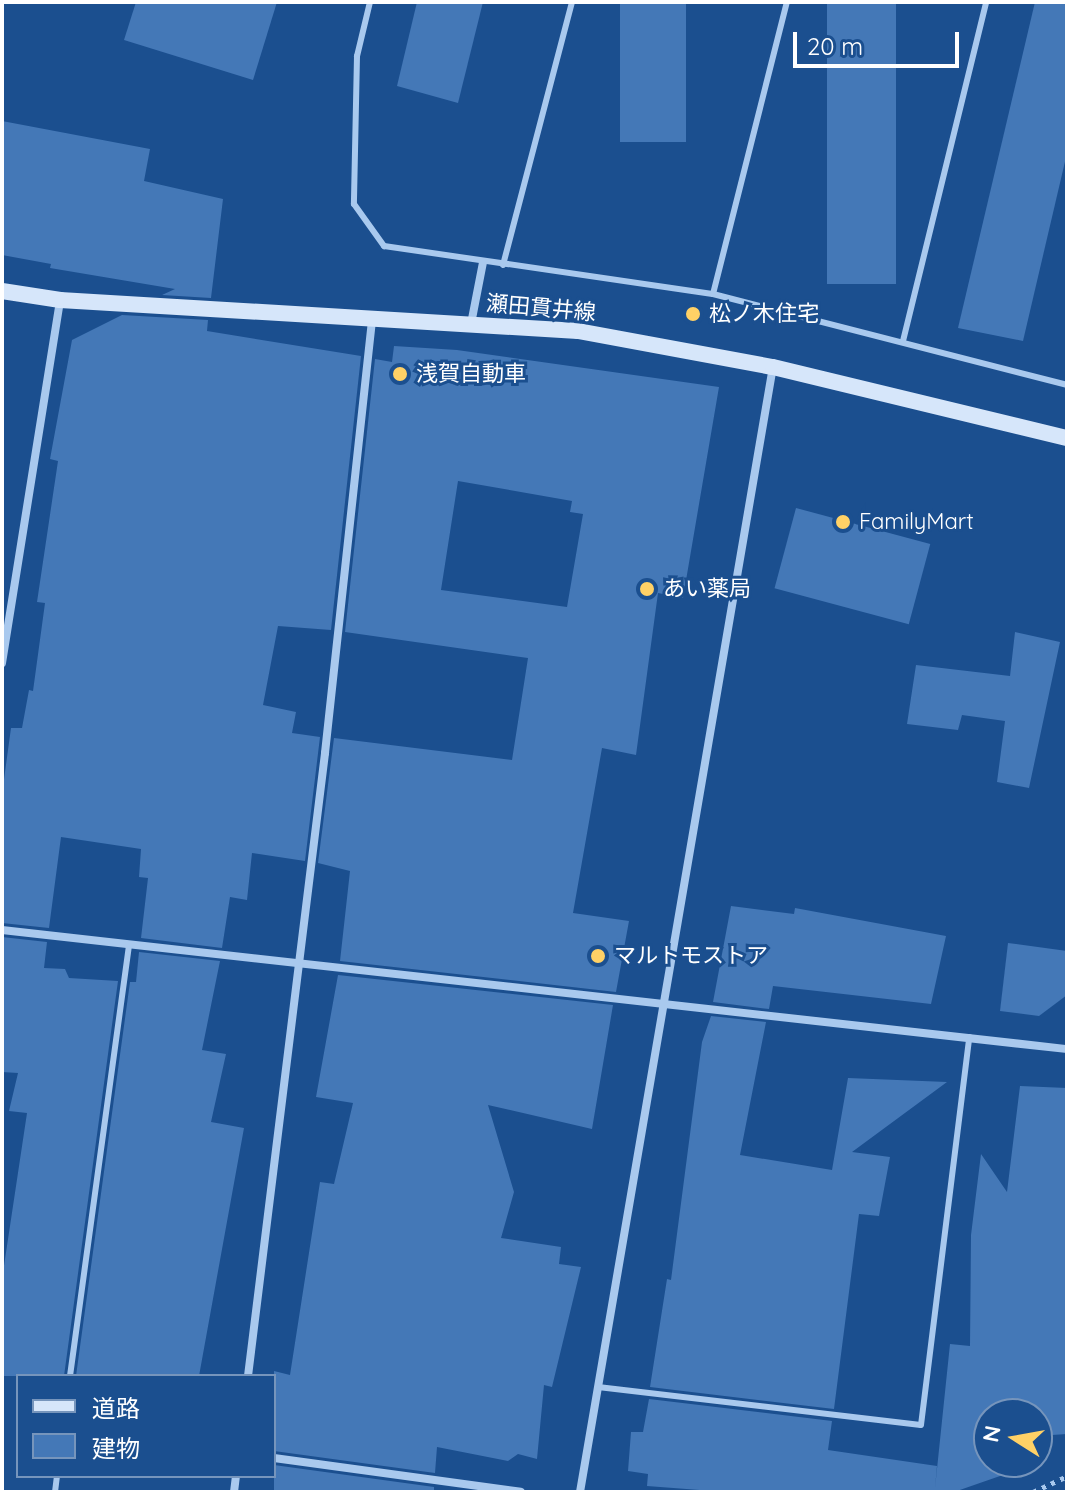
<!DOCTYPE html>
<html>
<head>
<meta charset="utf-8">
<style>
  body { margin:0 }
  #map { position:relative; width:1069px; height:1494px; overflow:hidden; background:#1b4f8f; font-family:Quicksand,"Noto Sans JP",sans-serif }
  div>[style] { position:absolute }
  .building>* { inset:0; background:#4478b7; transform-origin:0 0 }
  .path>* { height:5px; margin-top:-2.5px; transform-origin:0; background:repeating-linear-gradient(90deg,#a9c9ee 0 4px,transparent 0 10px) }
  .service>* { height:6px; margin:-3px; padding:0 3px; transform-origin:3px; border-radius:3px; background:#a9c9ee }
  .minor>* { height:8px; margin:-4px; padding:0 4px; transform-origin:4px; border-radius:4px; background:#a9c9ee }
  .secondary>* { height:16px; margin:-8px; padding:0 8px; transform-origin:8px; border-radius:8px; background:#d6e6fa }
  .dots>* { width:22px; height:22px; translate:-50% -50%; box-sizing:border-box; border:4px solid #1b4f8f; border-radius:50% }
  span { translate:-50% -50%; white-space:nowrap; text-align:center; line-height:1.15; -webkit-text-stroke:6px #1b4f8f; paint-order:stroke }
  .street-label { font-size:22px; color:#fff }
  .poi-label { font-size:22px; color:#fff }
  .left { translate:0 -50%; text-align:left }
  .frame { position:absolute; inset:0; border:4px solid #fff; pointer-events:none }
  .legend { position:absolute; left:16px; top:1374px; width:260px; height:104px; box-sizing:border-box; background:#1b4f8f; border:2px solid #7695bc; margin:0; padding:10px 14px; list-style:none; font-size:24px; color:#fff }
  .legend li { display:flex; align-items:center; gap:16px; height:40px }
  .legend b { width:40px; border:2px solid #7695bc }
  .north { position:absolute; left:973px; top:1398px; width:80px; height:80px; box-sizing:border-box; background:#1b4f8f; border:2px solid #7695bc; border-radius:50%; rotate:281deg; font-size:22px; font-weight:700; line-height:32px; text-align:center; color:#fff }
  .north::after { content:''; display:block; margin:auto; width:28px; height:36px; background:#ffd166; clip-path:polygon(50% 0,100% 100%,50% 72%,0 100%) }
  .scale { position:absolute; left:793px; top:32px; width:166px; height:36px; box-sizing:border-box; border:4px solid #fff; border-top:0; padding-left:10px; font-size:24px; line-height:28px; white-space:nowrap; color:#fff; -webkit-text-stroke:6px #1b4f8f; paint-order:stroke }
</style>
</head>
<body>
<div id="map">
  <div class="building">
    <div style="clip-path:polygon(136px 2px,277px 2px,253px 80px,124px 40px)"></div>
    <div style="clip-path:polygon(417px 2px,483px 2px,458px 103px,397px 86px)"></div>
    <div style="left:620px;top:2px;width:66px;height:140px"></div>
    <div style="left:827px;top:2px;width:69px;height:282px"></div>
    <div style="clip-path:polygon(1035px 2px,1067px 2px,1067px 153px,1023px 341px,958px 328px)"></div>
    <div style="clip-path:polygon(2px 121px,150px 149px,144px 181px,223px 199px,211px 298px,162px 295px,175px 289px,50px 268px,51px 264px,2px 255px)"></div>
    <div style="clip-path:polygon(122px 315px,208px 320px,207px 331px,361px 356px,331px 630px,278px 626px,263px 705px,296px 712px,292px 733px,320px 737px,305px 861px,252px 853px,247px 900px,230px 897px,222px 948px,141px 938px,148px 878px,139px 877px,141px 849px,61px 837px,49px 928px,2px 923px,2px 794px,11px 728px,22px 728px,29px 690px,33px 691px,45px 603px,37px 602px,58px 461px,50px 459px,72px 340px)"></div>
    <div style="clip-path:polygon(evenodd,394px 346px,457px 350px,719px 387px,683px 598px,658px 593px,636px 755px,602px 748px,573px 913px,629px 921px,616px 992px,340px 961px,350px 871px,318px 863px,334px 738px,512px 760px,528px 658px,345px 632px,375px 359px,392px 362px,394px 346px,458px 481px,572px 501px,570px 512px,583px 514px,567px 607px,441px 590px,458px 481px)"></div>
    <div style="left:796px;top:508px;width:139px;height:83px;rotate:15deg"></div>
    <div style="clip-path:polygon(1015px 632px,1060px 642px,1029px 788px,997px 782px,1005px 721px,962px 715px,958px 730px,907px 724px,916px 665px,1010px 676px)"></div>
    <div style="clip-path:polygon(731px 906px,794px 914px,795px 908px,946px 936px,931px 1004px,773px 986px,769px 1009px,713px 1002px)"></div>
    <div style="clip-path:polygon(2px 937px,47px 942px,44px 968px,65px 969px,69px 978px,118px 981px,64px 1376px,2px 1376px,2px 1279px,27px 1113px,9px 1111px,18px 1073px,2px 1072px)"></div>
    <div style="clip-path:polygon(1008px 943px,1067px 951px,1067px 995px,1039px 1016px,1000px 1011px)"></div>
    <div style="clip-path:polygon(139px 952px,220px 961px,202px 1050px,226px 1054px,211px 1122px,244px 1128px,199px 1376px,76px 1376px,130px 982px,136px 982px)"></div>
    <div style="clip-path:polygon(338px 975px,613px 1005px,592px 1129px,488px 1105px,514px 1192px,501px 1238px,561px 1247px,559px 1264px,581px 1267px,552px 1387px,544px 1385px,537px 1459px,518px 1454px,508px 1461px,437px 1447px,435px 1473px,274px 1451px,274px 1371px,290px 1375px,320px 1182px,334px 1184px,353px 1103px,316px 1097px)"></div>
    <div style="clip-path:polygon(711px 1016px,766px 1022px,740px 1155px,832px 1170px,848px 1078px,947px 1082px,852px 1152px,890px 1157px,879px 1216px,859px 1214px,834px 1409px,650px 1387px,667px 1279px,671px 1280px,702px 1042px)"></div>
    <div style="clip-path:polygon(1020px 1086px,1067px 1088px,1067px 1434px,1037px 1436px,1037px 1414px,989px 1414px,989px 1462px,1032px 1465px,954px 1492px,726px 1492px,647px 1486px,648px 1474px,628px 1471px,631px 1432px,643px 1432px,649px 1399px,832px 1421px,828px 1450px,937px 1466px,935px 1488px,950px 1344px,970px 1346px,971px 1235px,981px 1154px,1007px 1192px)"></div>
    <div style="clip-path:polygon(274px 1465px,434px 1487px,434px 1492px,274px 1492px)"></div>
  </div>
  <div class="path">
    <div style="left:1033px;top:1492px;width:38px;rotate:-25deg"></div>
  </div>
  <div class="service">
    <div style="left:370px;top:2px;width:56px;rotate:103.5deg"></div>
    <div style="left:357px;top:56px;width:148px;rotate:91.2deg"></div>
    <div style="left:354px;top:204px;width:52px;rotate:54.5deg"></div>
    <div style="left:384px;top:246px;width:332px;rotate:8.3deg"></div>
    <div style="left:713px;top:294px;width:366px;rotate:14.4deg"></div>
    <div style="left:503px;top:265px;width:272px;rotate:-75.3deg"></div>
    <div style="left:713px;top:294px;width:301px;rotate:-75.8deg"></div>
    <div style="left:903px;top:341px;width:349px;rotate:-76.2deg"></div>
    <div style="left:70px;top:1376px;width:436px;rotate:-82.2deg"></div>
    <div style="left:598px;top:1387px;width:325px;rotate:6.7deg"></div>
    <div style="left:921px;top:1425px;width:391px;rotate:-82.9deg"></div>
    <div style="left:55px;top:1492px;width:16px;rotate:-83deg"></div>
  </div>
  <div class="minor">
    <div style="left:471px;top:324px;width:63px;rotate:-79deg"></div>
    <div style="left:2px;top:663px;width:368px;rotate:-80.9deg"></div>
    <div style="left:2px;top:930px;width:1072px;rotate:6.38deg"></div>
    <div style="left:248px;top:1376px;width:628px;rotate:-82.95deg"></div>
    <div style="left:325px;top:753px;width:439px;rotate:-83.8deg"></div>
    <div style="left:274px;top:1458px;width:249px;rotate:7.8deg"></div>
    <div style="left:234px;top:1492px;width:16px;rotate:-83deg"></div>
    <div style="left:580px;top:1492px;width:1141px;rotate:-80.27deg"></div>
  </div>
  <div class="secondary">
    <div style="left:2px;top:291px;width:59px;rotate:8.8deg"></div>
    <div style="left:60px;top:300px;width:519px;rotate:3.42deg"></div>
    <div style="left:578px;top:331px;width:198px;rotate:10.5deg"></div>
    <div style="left:773px;top:367px;width:302px;rotate:13.6deg"></div>
  </div>
  <div class="dots">
    <div style="left:693px;top:314px;background:#ffd166"></div>
    <div style="left:400px;top:374px;background:#ffd166"></div>
    <div style="left:843px;top:522px;background:#ffd166"></div>
    <div style="left:647px;top:589px;background:#ffd166"></div>
    <div style="left:598px;top:956px;background:#ffd166"></div>
  </div>
  <div class="street-label">
    <span style="left:541px;top:308px;rotate:5deg">瀬田貫井線</span>
  </div>
  <div class="poi-label">
    <span class="left" style="left:709px;top:314px">松ノ木住宅</span>
    <span class="left" style="left:416px;top:374px">浅賀自動車</span>
    <span class="left" style="left:859px;top:522px">FamilyMart</span>
    <span class="left" style="left:663px;top:589px">あい薬局</span>
    <span class="left" style="left:614px;top:956px">マルトモストア</span>
  </div>
  <div class="frame"></div>
  <ul class="legend">
  <li><b style="height:10px;background:#d6e6fa"></b>道路</li>
  <li><b style="height:22px;background:#4478b7"></b>建物</li>
  </ul>
  <div class="north">N</div>
  <div class="scale">20 m</div>
</div>
</body>
</html>
